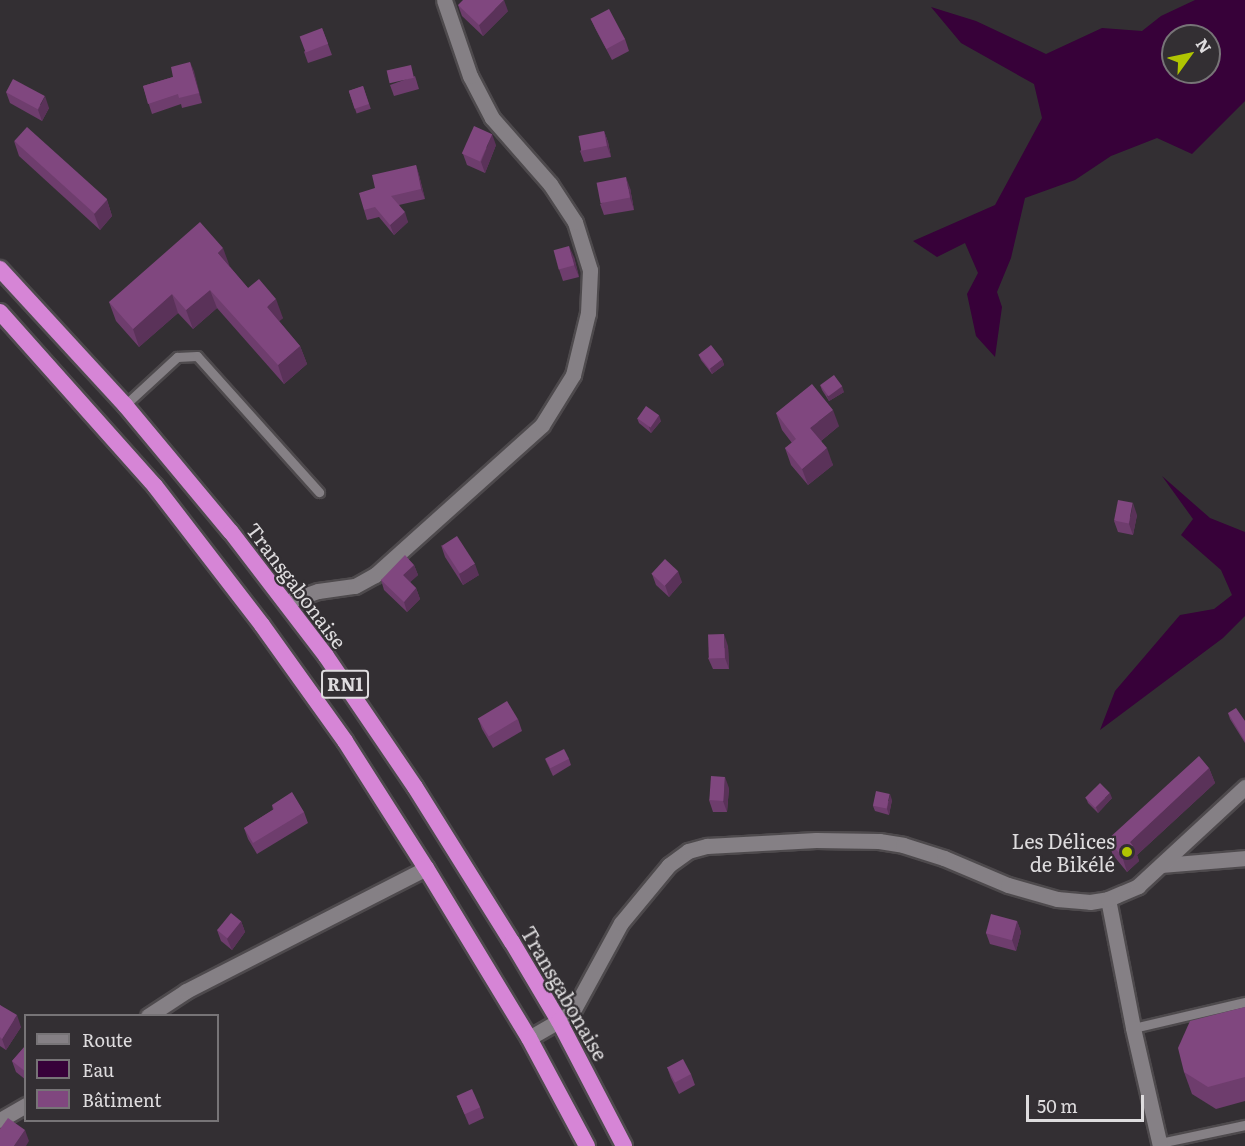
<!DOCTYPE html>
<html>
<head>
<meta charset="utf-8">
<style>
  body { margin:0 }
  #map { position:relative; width:1245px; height:1146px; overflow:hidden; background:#332f33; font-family:Literata,serif }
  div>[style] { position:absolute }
  .water>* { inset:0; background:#370139 }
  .roads { filter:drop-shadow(2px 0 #4e4a4d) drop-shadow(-2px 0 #4e4a4d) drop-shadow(0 2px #4e4a4d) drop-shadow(0 -2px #4e4a4d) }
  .service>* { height:9px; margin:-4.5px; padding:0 4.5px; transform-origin:4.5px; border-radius:4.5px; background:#858085 }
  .minor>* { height:15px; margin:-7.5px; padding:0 7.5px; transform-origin:7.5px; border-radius:7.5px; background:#858085 }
  .tertiary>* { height:15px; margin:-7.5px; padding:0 7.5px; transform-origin:7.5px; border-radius:7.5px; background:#858085 }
  .trunk>* { height:16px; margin:-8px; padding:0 8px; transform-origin:8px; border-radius:8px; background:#d685d6 }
  .wall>* { inset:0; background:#6e3d6d; transform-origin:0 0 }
  .shaded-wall>* { inset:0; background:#5a3259 }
  .building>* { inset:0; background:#80477f; transform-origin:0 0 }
  .dots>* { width:16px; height:16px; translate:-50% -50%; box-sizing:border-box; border:3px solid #332f33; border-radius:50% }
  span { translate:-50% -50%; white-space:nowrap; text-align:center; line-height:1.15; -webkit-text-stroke:4.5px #332f33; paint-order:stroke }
  .shield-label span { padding:2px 4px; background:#332f33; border:2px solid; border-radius:4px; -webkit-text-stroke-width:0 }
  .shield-label { font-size:18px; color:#dedcde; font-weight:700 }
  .street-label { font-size:20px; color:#dedcde }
  .poi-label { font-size:20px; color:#dedcde }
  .right { translate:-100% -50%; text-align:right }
  .legend { position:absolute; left:24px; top:1014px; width:195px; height:108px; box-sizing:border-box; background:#332f33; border:2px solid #777477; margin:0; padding:8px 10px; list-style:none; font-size:18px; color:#dedcde }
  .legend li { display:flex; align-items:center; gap:12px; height:30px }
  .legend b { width:30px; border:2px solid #777477 }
  .north { position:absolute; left:1161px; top:24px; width:60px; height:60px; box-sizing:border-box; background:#332f33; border:2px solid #777477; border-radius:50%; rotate:57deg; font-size:16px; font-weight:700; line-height:24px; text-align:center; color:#dedcde }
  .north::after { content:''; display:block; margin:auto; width:21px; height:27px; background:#b0c502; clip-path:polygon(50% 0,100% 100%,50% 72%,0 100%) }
  .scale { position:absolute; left:1026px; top:1095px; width:118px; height:27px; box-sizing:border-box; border:3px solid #dedcde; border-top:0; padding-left:8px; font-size:18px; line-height:21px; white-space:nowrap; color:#dedcde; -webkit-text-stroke:4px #332f33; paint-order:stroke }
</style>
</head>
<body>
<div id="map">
  <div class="water">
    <div style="clip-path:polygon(evenodd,1195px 0,1245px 0,1245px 101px,1192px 154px,1157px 138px,1111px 156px,1075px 180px,1025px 198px,1011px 258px,997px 292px,1002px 307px,995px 357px,976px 336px,967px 294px,978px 273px,965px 243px,937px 257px,913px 241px,995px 205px,1042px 118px,1034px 84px,961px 43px,931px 7px,976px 21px,1046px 54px,1102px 28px,1142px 31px,1161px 16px,1195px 0,1173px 36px,1209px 36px,1209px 72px,1173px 72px,1173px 36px)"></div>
    <div style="clip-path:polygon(1162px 476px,1210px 518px,1245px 532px,1245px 616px,1223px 638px,1100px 730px,1115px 691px,1180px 615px,1214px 609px,1232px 595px,1221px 570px,1181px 535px,1193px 519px)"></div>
  </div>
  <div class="roads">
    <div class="service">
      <div style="left:125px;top:405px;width:71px;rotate:-42.7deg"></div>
      <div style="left:177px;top:357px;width:20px;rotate:-3deg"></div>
      <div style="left:197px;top:356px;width:183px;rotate:48.1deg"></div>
      <div style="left:1133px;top:1028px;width:115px;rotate:-13.1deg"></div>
      <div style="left:1160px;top:1143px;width:87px;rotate:-12deg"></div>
    </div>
    <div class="minor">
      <div style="left:286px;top:602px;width:34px;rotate:-19deg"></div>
      <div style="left:318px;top:591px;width:37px;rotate:-8deg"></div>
      <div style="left:355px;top:586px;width:23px;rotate:-29deg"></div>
      <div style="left:375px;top:575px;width:224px;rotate:-41.9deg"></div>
      <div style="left:542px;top:425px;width:59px;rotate:-58.2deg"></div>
      <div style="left:573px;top:375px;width:64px;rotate:-76.4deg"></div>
      <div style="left:588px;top:313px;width:43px;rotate:-87.3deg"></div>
      <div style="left:590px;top:270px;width:50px;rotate:-107.4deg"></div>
      <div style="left:575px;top:222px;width:45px;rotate:-123.3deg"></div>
      <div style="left:550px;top:184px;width:88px;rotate:-131.3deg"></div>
      <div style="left:492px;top:118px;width:47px;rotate:-117.6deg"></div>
      <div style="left:470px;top:76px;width:80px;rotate:-108.9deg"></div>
      <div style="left:1162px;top:865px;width:83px;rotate:-4.8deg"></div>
      <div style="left:1108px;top:899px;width:131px;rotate:79deg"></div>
      <div style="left:1133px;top:1028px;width:121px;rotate:77.1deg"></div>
      <div style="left:148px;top:1016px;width:45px;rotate:-33.3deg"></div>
      <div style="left:186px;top:991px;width:270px;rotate:-27.1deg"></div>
      <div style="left:529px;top:1038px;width:34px;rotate:-30deg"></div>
      <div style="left:0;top:1120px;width:30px;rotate:-30deg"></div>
    </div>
    <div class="tertiary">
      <div style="left:559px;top:1021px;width:17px;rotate:-36deg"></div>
      <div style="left:573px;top:1011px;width:100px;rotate:-61.4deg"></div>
      <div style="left:621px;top:923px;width:75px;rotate:-50.4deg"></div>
      <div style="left:669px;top:865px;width:24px;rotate:-36deg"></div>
      <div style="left:688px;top:851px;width:20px;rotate:-15deg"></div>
      <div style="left:707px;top:846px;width:109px;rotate:-3.2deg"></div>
      <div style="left:816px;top:840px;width:63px;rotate:0.9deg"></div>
      <div style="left:879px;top:841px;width:24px;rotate:9deg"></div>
      <div style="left:903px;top:845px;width:43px;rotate:17.6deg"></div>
      <div style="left:944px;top:858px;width:69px;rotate:22.9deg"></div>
      <div style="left:1008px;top:885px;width:51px;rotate:15.9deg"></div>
      <div style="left:1057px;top:899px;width:33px;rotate:5deg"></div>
      <div style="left:1090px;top:902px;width:18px;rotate:-9deg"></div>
      <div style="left:1108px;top:899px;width:33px;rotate:-23deg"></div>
      <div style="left:1138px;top:886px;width:146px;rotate:-42.8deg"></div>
    </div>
    <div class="trunk">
      <div style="left:0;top:269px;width:185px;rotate:47.4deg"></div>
      <div style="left:125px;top:405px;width:165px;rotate:50.2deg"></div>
      <div style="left:231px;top:532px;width:156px;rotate:52.5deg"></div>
      <div style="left:326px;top:656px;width:158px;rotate:55.8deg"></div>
      <div style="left:415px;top:787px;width:183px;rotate:58deg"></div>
      <div style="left:512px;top:942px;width:92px;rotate:59.3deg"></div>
      <div style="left:559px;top:1021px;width:141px;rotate:62.5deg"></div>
      <div style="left:0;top:312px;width:233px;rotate:48.3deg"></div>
      <div style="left:155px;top:486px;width:175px;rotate:52.4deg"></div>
      <div style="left:262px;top:625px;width:143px;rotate:54.4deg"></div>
      <div style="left:345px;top:741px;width:151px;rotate:57.5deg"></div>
      <div style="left:426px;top:868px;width:199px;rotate:58.8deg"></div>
      <div style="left:529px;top:1038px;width:123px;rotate:61.8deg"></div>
    </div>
  </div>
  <div class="wall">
    <div style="clip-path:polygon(458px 5px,508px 11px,483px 36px,462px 16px)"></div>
    <div style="clip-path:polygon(591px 19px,625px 39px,629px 51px,612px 60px,596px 30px)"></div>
    <div style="clip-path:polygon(322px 28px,332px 55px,308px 63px,304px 52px)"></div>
    <div style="clip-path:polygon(190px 62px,202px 103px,182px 108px,181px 104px,152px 114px,143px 86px,173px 77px)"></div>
    <div style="clip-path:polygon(415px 76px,419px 89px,394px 96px,390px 85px)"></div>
    <div style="left:363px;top:86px;width:24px;height:15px;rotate:71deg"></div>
    <div style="clip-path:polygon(6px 92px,49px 108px,42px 121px,10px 103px)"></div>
    <div style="clip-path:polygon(604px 131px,608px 142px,611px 157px,584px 162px,580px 151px)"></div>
    <div style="clip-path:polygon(14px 141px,107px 200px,112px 216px,100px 230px,19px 156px)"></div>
    <div style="clip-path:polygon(496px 145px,485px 173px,467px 165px,463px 154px)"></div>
    <div style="clip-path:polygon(416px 165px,419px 175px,425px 199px,399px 205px,408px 222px,394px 235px,379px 217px,367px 220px,364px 210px,375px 188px)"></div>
    <div style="clip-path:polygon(630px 188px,634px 210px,604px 215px,600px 204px)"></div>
    <div style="clip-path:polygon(574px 257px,579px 277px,563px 281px,559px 269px)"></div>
    <div style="clip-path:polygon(230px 267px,248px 288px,283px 318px,279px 321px,300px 346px,307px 364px,284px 384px,217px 308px,193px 329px,178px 313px,139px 347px,116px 321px,109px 302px)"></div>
    <div style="clip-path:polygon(699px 355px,722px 359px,724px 365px,712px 374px,701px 360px)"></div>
    <div style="clip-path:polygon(820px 385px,844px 392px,829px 401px,822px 390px)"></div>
    <div style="clip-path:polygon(776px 413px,839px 426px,821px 441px,833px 465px,808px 485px,791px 465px,785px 448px,792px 443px,782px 430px)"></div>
    <div style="clip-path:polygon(637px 418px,661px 421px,651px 433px,639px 423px)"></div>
    <div style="clip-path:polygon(1137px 515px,1133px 535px,1118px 532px,1114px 521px)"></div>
    <div style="clip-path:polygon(441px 545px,479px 575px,463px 585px,445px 557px)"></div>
    <div style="clip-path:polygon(414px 565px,418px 575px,410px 582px,416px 588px,420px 599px,407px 612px,384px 590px,381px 580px)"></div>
    <div style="clip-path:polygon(652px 574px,682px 582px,669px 597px,656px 585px)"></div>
    <div style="clip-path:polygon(728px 646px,729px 669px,713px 669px,708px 658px)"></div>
    <div style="clip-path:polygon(1228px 713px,1245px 721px,1245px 743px,1230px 719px)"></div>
    <div style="clip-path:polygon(478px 718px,518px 719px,522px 731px,493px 748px,482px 729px)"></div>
    <div style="clip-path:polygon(545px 759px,569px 759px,571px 765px,553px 776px)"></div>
    <div style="clip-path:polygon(1209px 768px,1215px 783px,1137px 855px,1139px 861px,1127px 872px,1113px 855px,1107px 840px)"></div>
    <div style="clip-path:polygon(729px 788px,727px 812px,713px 812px,709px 800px)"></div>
    <div style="clip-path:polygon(1086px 798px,1112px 798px,1098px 813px,1088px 803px)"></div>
    <div style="clip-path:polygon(892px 800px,889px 815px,875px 811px,873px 806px)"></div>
    <div style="clip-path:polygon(272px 805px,304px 812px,308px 823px,257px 854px,248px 839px,244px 828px,273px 810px)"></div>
    <div style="clip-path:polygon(241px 921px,245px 932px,232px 950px,221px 941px,217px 930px)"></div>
    <div style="clip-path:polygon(1017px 921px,1021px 932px,1016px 951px,990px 944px,986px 933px)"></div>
    <div style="clip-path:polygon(0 1005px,21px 1027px,6px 1050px,0 1046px)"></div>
    <div style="clip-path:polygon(1245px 1007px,1245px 1101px,1216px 1109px,1192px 1094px,1184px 1072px)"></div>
    <div style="clip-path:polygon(26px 1045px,26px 1080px,16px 1072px,12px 1061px)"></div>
    <div style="clip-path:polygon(667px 1067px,691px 1074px,695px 1085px,679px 1094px,671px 1078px)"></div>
    <div style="clip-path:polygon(457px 1096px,480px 1107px,484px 1118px,469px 1125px)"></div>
  </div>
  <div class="shaded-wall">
    <div style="clip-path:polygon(504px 0,508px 11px,483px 36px,479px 25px)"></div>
    <div style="clip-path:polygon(190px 62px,194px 71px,202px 103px,199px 93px)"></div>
    <div style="clip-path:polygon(45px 96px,49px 108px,42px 121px,38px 110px)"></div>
    <div style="clip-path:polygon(604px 131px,608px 142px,611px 157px,607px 146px)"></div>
    <div style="clip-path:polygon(492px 134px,496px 145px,485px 173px,481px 162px)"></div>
    <div style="clip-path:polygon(416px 165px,419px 175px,425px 199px,421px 189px)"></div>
    <div style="clip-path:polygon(626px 177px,630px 188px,634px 210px,630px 198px)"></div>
    <div style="clip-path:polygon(107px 200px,112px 216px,100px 230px,94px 214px)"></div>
    <div style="clip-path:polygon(405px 212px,408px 222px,394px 235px,390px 225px)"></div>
    <div style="clip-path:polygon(569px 246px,574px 257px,579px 277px,574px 265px)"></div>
    <div style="clip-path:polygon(223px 248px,230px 267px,218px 253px)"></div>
    <div style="clip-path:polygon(210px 290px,217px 308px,193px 329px,186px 310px)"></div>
    <div style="clip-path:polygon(172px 294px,178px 313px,139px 347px,133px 329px)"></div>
    <div style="clip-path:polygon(276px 299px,283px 318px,274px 326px,267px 307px)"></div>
    <div style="clip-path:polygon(300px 346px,307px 364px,284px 384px,278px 365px)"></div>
    <div style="clip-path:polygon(722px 359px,724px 365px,712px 374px,710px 368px)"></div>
    <div style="clip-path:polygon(842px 386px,844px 392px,829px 401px,827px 396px)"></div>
    <div style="clip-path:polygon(833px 410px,839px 426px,816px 445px,810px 428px)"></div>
    <div style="clip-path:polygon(659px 415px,661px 421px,651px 433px,649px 427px)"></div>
    <div style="clip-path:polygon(827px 448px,833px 465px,808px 485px,802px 469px)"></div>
    <div style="clip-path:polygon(1133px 503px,1137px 515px,1133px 535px,1129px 524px)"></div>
    <div style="clip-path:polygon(475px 564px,479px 575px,463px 585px,459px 574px)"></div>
    <div style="clip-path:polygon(414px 565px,418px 575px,406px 586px,403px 575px)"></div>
    <div style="clip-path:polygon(678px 571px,682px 582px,669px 597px,665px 585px)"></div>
    <div style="clip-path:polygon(416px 588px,420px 599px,407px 612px,404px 602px)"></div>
    <div style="clip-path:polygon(724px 634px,728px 646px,729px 669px,725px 658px)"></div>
    <div style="clip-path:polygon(1209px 768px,1215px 783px,1137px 855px,1139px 861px,1127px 872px,1122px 856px,1130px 842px)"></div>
    <div style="clip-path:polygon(725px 777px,729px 788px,727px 812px,723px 801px)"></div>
    <div style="clip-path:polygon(1110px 793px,1112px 798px,1098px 813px,1096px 807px)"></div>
    <div style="clip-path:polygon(890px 794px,892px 800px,889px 815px,887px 809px)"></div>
    <div style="clip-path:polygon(241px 921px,245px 932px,232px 950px,227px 939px)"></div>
    <div style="clip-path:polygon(1017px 921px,1021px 932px,1016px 951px,1012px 940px)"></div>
    <div style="clip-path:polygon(17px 1015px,21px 1027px,6px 1050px,2px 1039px)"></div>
    <div style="clip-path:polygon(25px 1130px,29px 1141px,26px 1146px,14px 1146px)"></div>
  </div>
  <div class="building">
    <div style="clip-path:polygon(463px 0,504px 0,479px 25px,458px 5px)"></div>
    <div style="left:609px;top:9px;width:34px;height:21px;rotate:62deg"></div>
    <div style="left:322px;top:28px;width:17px;height:24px;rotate:69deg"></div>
    <div style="clip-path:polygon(190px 62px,199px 93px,179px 98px,178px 94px,148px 104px,143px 86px,173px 77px,171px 67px)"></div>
    <div style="left:411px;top:65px;width:13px;height:25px;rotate:77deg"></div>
    <div style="left:13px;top:79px;width:36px;height:15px;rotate:28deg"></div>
    <div style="left:363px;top:86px;width:19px;height:15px;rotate:72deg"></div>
    <div style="left:474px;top:126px;width:20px;height:30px;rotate:24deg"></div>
    <div style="left:27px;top:127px;width:108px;height:19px;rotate:42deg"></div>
    <div style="left:604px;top:131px;width:15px;height:26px;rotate:79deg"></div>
    <div style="clip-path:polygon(416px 165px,421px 189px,391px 196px,405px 212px,390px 225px,375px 207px,364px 210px,359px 193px,375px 188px,372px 175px)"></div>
    <div style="left:626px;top:177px;width:21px;height:30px;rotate:79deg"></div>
    <div style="clip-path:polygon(200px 222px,223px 248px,218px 253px,248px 288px,259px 279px,276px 299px,267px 307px,300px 346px,278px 365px,210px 290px,186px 310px,172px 294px,133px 329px,109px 302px)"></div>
    <div style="left:569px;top:246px;width:20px;height:16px;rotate:75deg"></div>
    <div style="left:711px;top:345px;width:18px;height:16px;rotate:52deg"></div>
    <div style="left:834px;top:375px;width:14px;height:17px;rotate:54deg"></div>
    <div style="clip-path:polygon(812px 384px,833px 410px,810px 428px,827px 448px,802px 469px,785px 448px,796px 439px,776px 413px)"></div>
    <div style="left:646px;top:406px;width:16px;height:15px;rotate:35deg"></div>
    <div style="left:1118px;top:500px;width:15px;height:21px;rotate:11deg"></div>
    <div style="left:457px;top:536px;width:33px;height:18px;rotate:57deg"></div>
    <div style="clip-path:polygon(405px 555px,414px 565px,403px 575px,416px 588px,404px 602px,381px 580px)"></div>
    <div style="left:665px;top:559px;width:18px;height:20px;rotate:43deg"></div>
    <div style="left:724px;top:634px;width:24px;height:16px;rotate:88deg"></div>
    <div style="left:507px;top:701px;width:21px;height:34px;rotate:59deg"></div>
    <div style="clip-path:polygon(1236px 708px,1245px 721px,1245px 741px,1228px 713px)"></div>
    <div style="left:564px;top:749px;width:11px;height:21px;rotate:63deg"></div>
    <div style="clip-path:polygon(1199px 756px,1209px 768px,1130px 842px,1133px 846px,1122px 856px,1107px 840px)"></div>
    <div style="left:711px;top:776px;width:14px;height:24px;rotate:4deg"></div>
    <div style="left:1100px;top:783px;width:14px;height:21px;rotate:45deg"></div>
    <div style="left:876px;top:791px;width:14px;height:15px;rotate:12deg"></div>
    <div style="clip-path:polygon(292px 792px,304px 812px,253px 843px,244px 828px,274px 809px,272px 805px)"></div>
    <div style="left:231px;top:913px;width:13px;height:22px;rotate:39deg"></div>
    <div style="left:991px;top:914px;width:27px;height:20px;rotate:15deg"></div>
    <div style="clip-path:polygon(0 1005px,17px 1015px,2px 1039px,0 1037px)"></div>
    <div style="clip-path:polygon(1245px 1007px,1245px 1077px,1208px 1087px,1184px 1072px,1178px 1048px,1190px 1021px)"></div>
    <div style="clip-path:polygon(26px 1045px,26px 1072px,12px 1061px)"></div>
    <div style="left:683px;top:1059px;width:17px;height:18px;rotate:62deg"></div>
    <div style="left:472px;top:1089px;width:20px;height:17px;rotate:66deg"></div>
    <div style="clip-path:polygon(8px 1118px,25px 1130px,14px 1146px,0 1146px,0 1129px)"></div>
  </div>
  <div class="dots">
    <div style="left:1127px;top:852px;background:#b0c502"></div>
  </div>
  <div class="shield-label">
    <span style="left:345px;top:684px">RN1</span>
  </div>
  <div class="street-label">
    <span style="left:297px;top:585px;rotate:53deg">Transgabonaise</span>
    <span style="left:565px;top:993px;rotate:60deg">Transgabonaise</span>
  </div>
  <div class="poi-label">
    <span class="right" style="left:1115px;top:852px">Les Délices<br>de Bikélé</span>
  </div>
  <ul class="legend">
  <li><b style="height:8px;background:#858085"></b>Route</li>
  <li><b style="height:16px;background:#370139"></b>Eau</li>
  <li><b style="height:16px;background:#80477f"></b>Bâtiment</li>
  </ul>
  <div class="north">N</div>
  <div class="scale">50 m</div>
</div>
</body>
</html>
